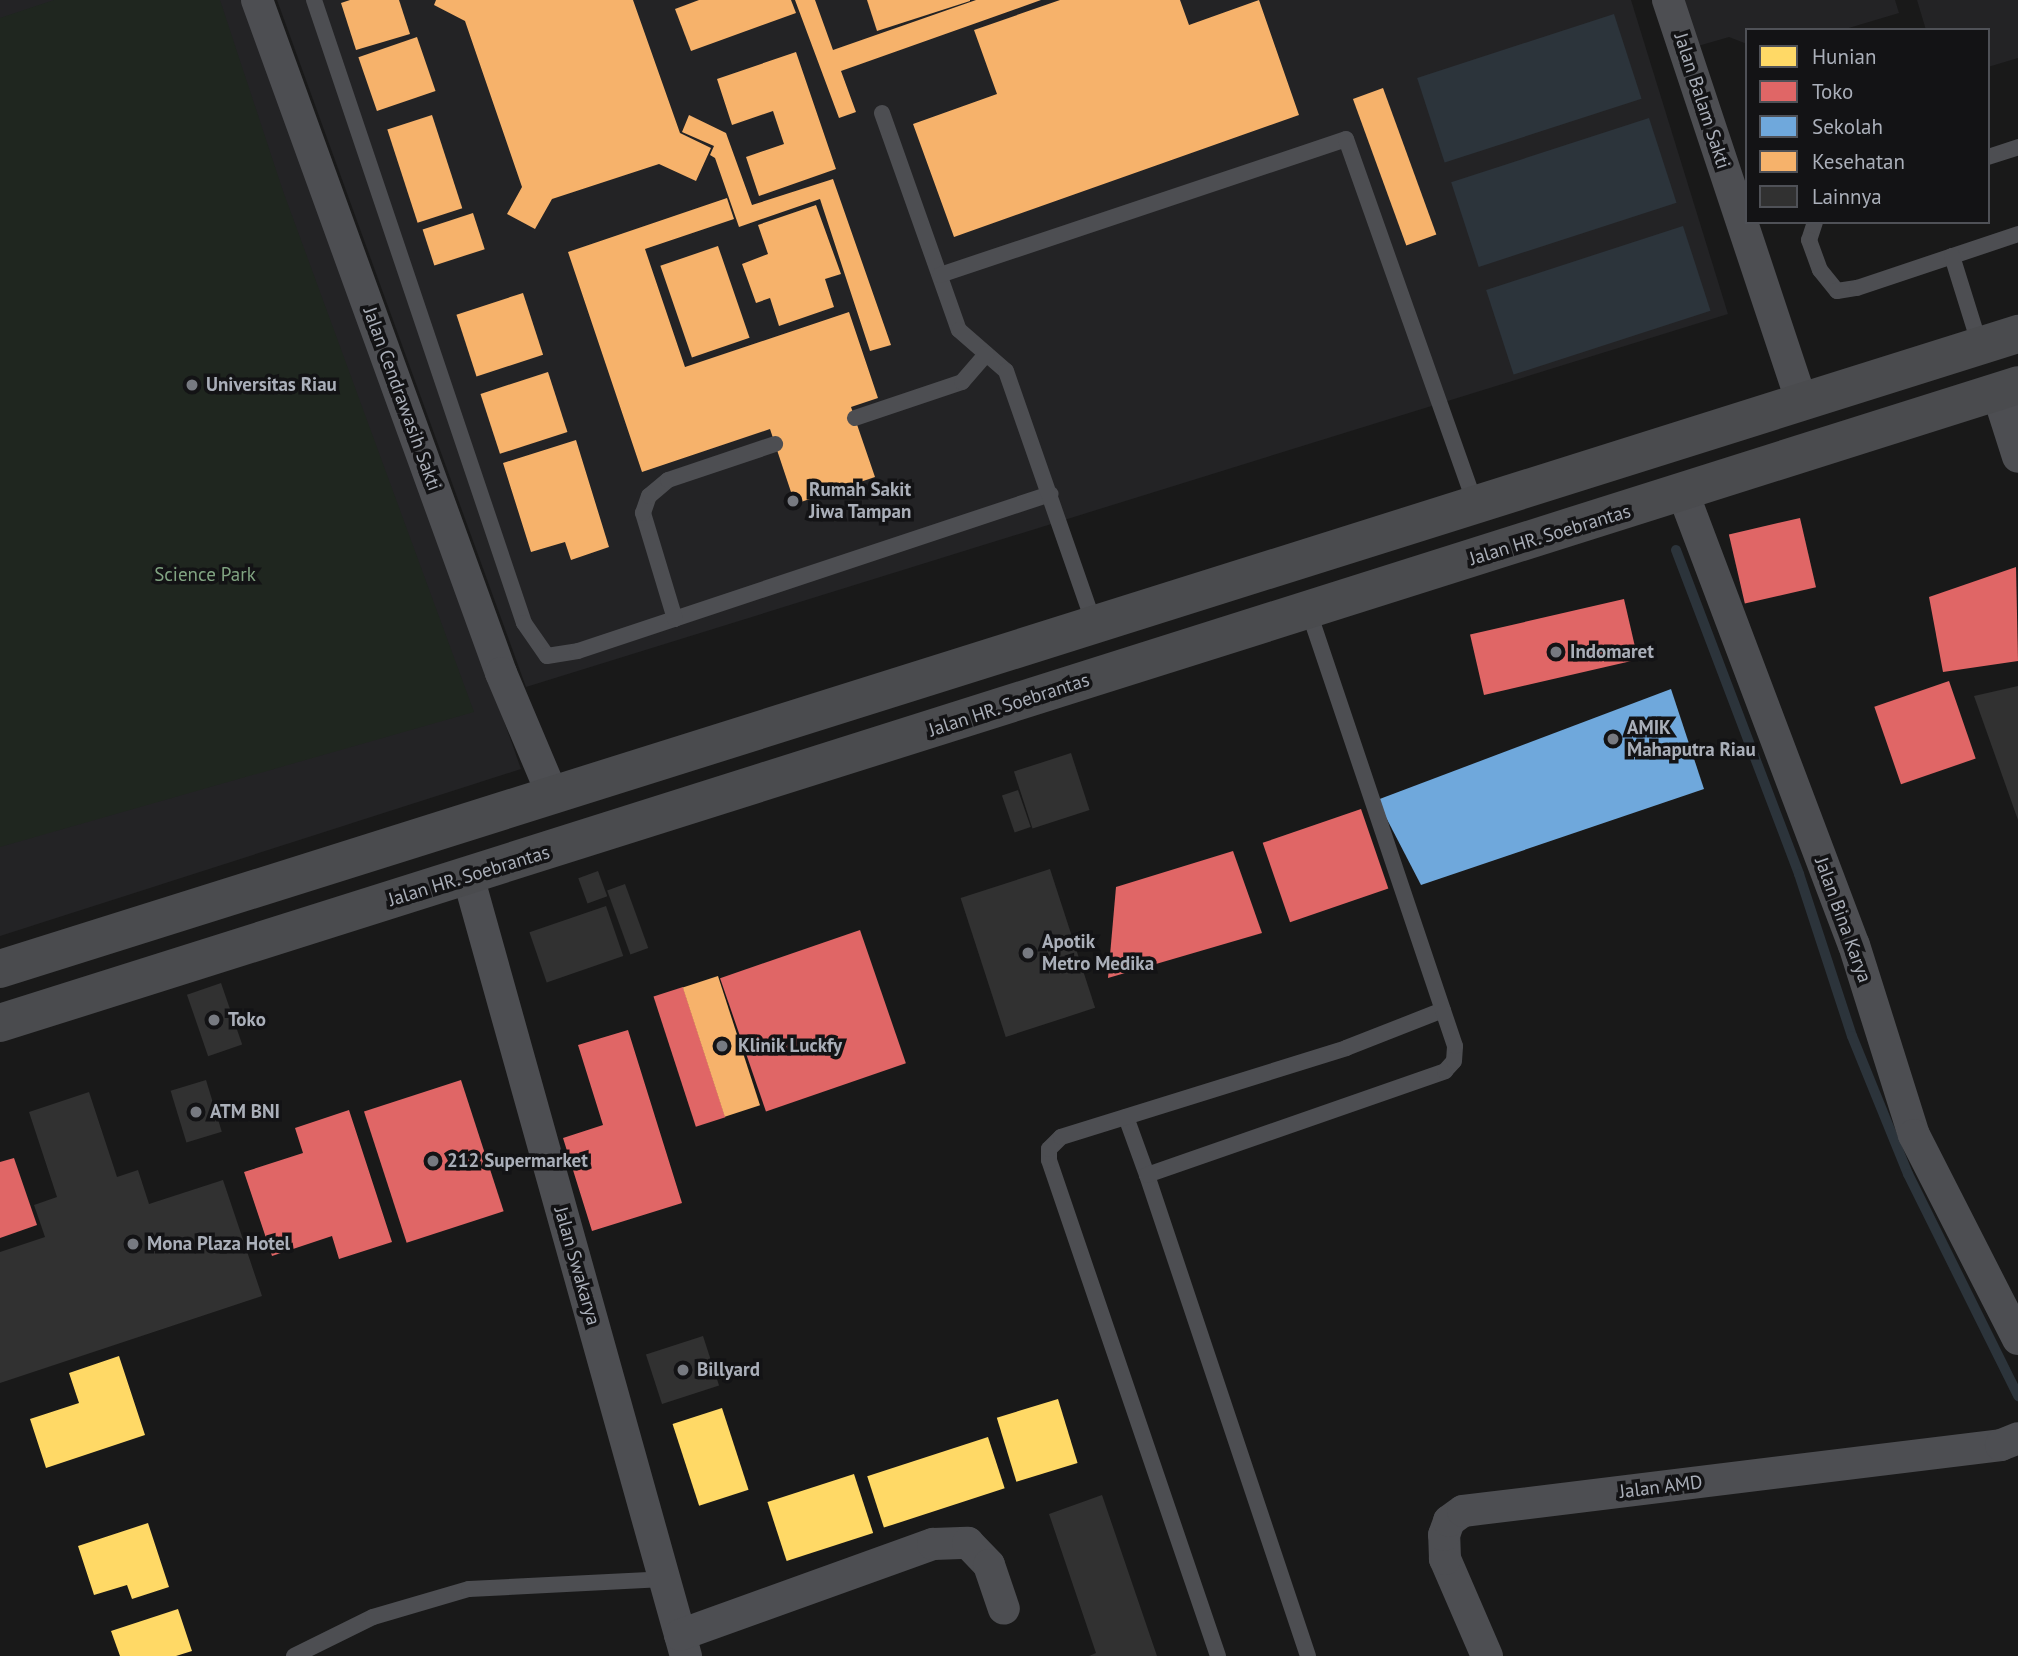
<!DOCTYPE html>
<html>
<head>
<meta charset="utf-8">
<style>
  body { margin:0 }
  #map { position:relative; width:2018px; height:1656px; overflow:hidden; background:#191919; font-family:"PT Sans",sans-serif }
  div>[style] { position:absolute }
  .built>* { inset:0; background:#232325 }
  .green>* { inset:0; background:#1f261f }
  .water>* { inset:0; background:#2c343b; transform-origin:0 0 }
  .homes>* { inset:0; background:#ffd966; transform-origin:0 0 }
  .shops>* { inset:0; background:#e06666; transform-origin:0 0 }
  .schools>* { inset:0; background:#6fa8dc }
  .health>* { inset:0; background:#f6b26b; transform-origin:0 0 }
  .stream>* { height:10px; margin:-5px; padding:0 5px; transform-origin:5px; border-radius:5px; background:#2c343b }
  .building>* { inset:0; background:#313131; transform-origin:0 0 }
  .lane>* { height:16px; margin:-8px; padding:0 8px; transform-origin:8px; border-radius:8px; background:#4d4e52 }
  .street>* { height:32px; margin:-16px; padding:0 16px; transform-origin:16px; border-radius:16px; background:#4d4e52 }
  .primary>* { height:38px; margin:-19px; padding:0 19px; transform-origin:19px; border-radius:19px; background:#4a4b4e }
  .dots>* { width:19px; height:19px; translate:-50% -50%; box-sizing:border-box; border:4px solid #131315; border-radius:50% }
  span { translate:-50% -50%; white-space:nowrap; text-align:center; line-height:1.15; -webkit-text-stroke:7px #131315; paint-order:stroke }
  .street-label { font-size:19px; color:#aaafb9 }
  .poi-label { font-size:19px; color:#aaafb9; font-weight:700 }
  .left { translate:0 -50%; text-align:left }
  .park-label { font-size:19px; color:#81a482 }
  .legend { position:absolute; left:1745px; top:28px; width:245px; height:196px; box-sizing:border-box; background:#131315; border:2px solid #4f5157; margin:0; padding:9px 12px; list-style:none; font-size:21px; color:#aaafb9 }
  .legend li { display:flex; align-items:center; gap:14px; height:35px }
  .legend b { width:35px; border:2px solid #4f5157 }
</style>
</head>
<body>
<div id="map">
  <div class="built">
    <div style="clip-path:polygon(0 0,249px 0,521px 769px,0 936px)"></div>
    <div style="clip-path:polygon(277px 0,1631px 0,1728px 314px,526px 687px)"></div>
    <div style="clip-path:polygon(1683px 0,1895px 0,1899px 13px,1842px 30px,1747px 30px,1747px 44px,1729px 37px,1698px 46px)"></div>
    <div style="clip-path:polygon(1917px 0,2018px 0,2018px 58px,1988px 67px,1988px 30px,1926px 30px)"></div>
  </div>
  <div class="green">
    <div style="clip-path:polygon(54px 0,220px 0,283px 191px,474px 712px,0 847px,0 18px)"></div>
  </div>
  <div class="water">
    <div style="left:1614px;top:14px;width:89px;height:207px;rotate:72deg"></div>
    <div style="left:1649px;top:118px;width:89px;height:208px;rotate:72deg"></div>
    <div style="left:1683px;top:226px;width:89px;height:207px;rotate:72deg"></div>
  </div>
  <div class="homes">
    <div style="clip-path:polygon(119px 1356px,145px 1435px,46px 1468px,30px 1419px,79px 1403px,69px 1373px)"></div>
    <div style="left:1058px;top:1399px;width:67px;height:64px;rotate:73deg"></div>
    <div style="left:722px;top:1408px;width:86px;height:52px;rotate:72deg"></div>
    <div style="left:988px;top:1437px;width:54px;height:127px;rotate:72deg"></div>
    <div style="left:854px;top:1474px;width:62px;height:91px;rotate:72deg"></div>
    <div style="clip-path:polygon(148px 1523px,169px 1587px,132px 1599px,127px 1585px,94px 1595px,78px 1546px)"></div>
    <div style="clip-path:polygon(178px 1609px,192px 1651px,176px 1656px,120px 1656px,111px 1631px)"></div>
  </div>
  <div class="shops">
    <div style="left:1800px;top:518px;width:71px;height:73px;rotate:77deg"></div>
    <div style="clip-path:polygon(2016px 567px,2018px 661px,1943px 672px,1929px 597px)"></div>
    <div style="left:1624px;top:599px;width:62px;height:158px;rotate:77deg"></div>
    <div style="left:1949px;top:681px;width:82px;height:79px;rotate:71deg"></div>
    <div style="left:1361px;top:809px;width:84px;height:104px;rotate:71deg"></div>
    <div style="clip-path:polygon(1233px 851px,1262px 933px,1108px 978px,1116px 887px)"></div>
    <div style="left:860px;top:930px;width:141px;height:148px;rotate:71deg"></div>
    <div style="left:683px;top:987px;width:137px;height:31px;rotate:72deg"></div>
    <div style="clip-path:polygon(628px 1030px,682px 1203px,592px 1231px,563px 1138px,603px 1125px,578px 1045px)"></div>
    <div style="left:461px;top:1080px;width:138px;height:102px;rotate:72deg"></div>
    <div style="clip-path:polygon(349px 1110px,392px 1242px,339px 1259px,332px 1236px,272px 1256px,244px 1172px,303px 1153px,295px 1128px)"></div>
    <div style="clip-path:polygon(14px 1158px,37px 1225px,0 1238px,0 1162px)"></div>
  </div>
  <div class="schools">
    <div style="clip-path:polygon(1671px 689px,1704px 789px,1421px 885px,1377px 800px)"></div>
  </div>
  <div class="health">
    <div style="clip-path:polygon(350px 0,399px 0,410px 34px,356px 50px,341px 3px)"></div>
    <div style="clip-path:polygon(436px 0,633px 0,680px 133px,711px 148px,696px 181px,659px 164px,552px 199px,535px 229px,507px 214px,522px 187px,465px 21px,434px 5px)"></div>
    <div style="clip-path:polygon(699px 0,791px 0,796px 13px,691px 51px,675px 9px)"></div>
    <div style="clip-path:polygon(795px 0,815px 0,833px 50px,976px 0,1041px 0,841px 71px,856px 112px,839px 118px)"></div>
    <div style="clip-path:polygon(867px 0,970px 0,970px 1px,877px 31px)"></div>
    <div style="clip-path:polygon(1060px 0,1180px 0,1189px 25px,1259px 0,1299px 115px,954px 237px,913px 124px,997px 94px,974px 30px)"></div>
    <div style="left:417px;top:37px;width:57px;height:62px;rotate:71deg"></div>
    <div style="clip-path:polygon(796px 52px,836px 169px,759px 196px,746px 157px,784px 144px,773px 111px,732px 125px,717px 79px)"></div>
    <div style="left:1383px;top:88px;width:156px;height:32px;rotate:70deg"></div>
    <div style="left:432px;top:115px;width:98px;height:47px;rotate:72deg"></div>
    <div style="clip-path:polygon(689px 115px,726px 133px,752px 205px,833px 179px,891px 345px,870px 351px,820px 199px,739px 227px,715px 158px,710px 155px,714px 146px,682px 132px)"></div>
    <div style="clip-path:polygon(727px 198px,734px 219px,645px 249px,685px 367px,849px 312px,878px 398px,851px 407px,875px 477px,795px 504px,770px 429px,642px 472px,568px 252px)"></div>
    <div style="clip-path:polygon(816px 205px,841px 274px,825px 279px,834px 307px,779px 326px,770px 298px,756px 303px,742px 264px,768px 254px,758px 225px)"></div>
    <div style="left:473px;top:213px;width:38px;height:53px;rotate:72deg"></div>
    <div style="left:718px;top:246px;width:97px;height:61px;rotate:71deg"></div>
    <div style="left:523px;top:293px;width:65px;height:70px;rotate:72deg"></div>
    <div style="left:548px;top:372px;width:63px;height:71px;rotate:72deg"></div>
    <div style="clip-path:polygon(576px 440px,609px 547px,571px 560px,565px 542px,531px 552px,503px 463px)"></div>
    <div style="left:718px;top:976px;width:136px;height:37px;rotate:72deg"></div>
  </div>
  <div class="stream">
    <div style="left:1676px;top:550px;width:347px;rotate:69.2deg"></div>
    <div style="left:1799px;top:874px;width:170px;rotate:71.9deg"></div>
    <div style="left:1852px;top:1036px;width:149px;rotate:67.9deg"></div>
    <div style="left:1908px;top:1174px;width:248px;rotate:63.6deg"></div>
  </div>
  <div class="building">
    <div style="clip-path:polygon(2018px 686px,2018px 820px,1974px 696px)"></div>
    <div style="left:1071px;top:753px;width:60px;height:60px;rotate:72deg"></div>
    <div style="left:1018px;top:790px;width:39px;height:17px;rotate:71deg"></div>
    <div style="left:1050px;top:869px;width:146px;height:94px;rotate:72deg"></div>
    <div style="left:598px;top:871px;width:27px;height:21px;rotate:70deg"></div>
    <div style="left:625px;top:884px;width:68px;height:19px;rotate:70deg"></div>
    <div style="left:606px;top:906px;width:53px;height:81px;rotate:71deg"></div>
    <div style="left:221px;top:983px;width:65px;height:36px;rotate:71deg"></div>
    <div style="left:206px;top:1080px;width:54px;height:37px;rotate:73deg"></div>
    <div style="clip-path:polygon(89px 1092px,117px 1177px,138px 1170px,149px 1204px,223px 1180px,262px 1296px,0 1383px,0 1252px,45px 1237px,34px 1205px,57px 1197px,29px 1112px)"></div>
    <div style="left:703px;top:1336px;width:52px;height:60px;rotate:72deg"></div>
    <div style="clip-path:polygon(1102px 1495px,1157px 1656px,1089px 1656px,1096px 1653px,1049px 1514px)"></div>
  </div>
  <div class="lane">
    <div style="left:314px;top:0;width:657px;rotate:71.37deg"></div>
    <div style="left:524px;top:623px;width:40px;rotate:55.1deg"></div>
    <div style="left:547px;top:656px;width:31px;rotate:-9deg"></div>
    <div style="left:578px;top:651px;width:498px;rotate:-18.4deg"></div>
    <div style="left:882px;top:113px;width:230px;rotate:70.5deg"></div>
    <div style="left:959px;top:330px;width:62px;rotate:41.1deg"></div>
    <div style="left:1006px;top:371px;width:267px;rotate:70.8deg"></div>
    <div style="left:1988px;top:157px;width:32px;rotate:-18deg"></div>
    <div style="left:1815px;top:222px;width:19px;rotate:108deg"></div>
    <div style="left:1809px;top:240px;width:32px;rotate:70deg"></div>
    <div style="left:1820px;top:270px;width:27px;rotate:51deg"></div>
    <div style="left:1837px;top:291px;width:20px;rotate:-9deg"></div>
    <div style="left:1857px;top:288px;width:170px;rotate:-18.5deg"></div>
    <div style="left:1952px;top:256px;width:94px;rotate:72.7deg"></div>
    <div style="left:940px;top:275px;width:428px;rotate:-18.5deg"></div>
    <div style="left:1346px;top:139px;width:387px;rotate:70.5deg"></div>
    <div style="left:855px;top:418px;width:113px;rotate:-18.6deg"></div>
    <div style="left:962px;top:382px;width:37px;rotate:-49deg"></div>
    <div style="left:675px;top:619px;width:111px;rotate:-106.8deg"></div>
    <div style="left:643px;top:513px;width:18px;rotate:-71deg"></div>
    <div style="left:649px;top:496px;width:25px;rotate:-40deg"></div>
    <div style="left:668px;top:480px;width:113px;rotate:-18.6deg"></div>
    <div style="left:1126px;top:1117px;width:62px;rotate:70.1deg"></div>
    <div style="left:294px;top:1656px;width:88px;rotate:-26.3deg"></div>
    <div style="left:373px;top:1617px;width:100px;rotate:-16.3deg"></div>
    <div style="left:469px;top:1589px;width:195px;rotate:-2.9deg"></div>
    <div style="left:1218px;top:1656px;width:524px;rotate:-108.82deg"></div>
    <div style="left:1049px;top:1160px;width:11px;rotate:-90deg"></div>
    <div style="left:1049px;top:1149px;width:17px;rotate:-45deg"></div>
    <div style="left:1061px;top:1137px;width:299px;rotate:-17.3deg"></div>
    <div style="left:1346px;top:1048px;width:104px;rotate:-21.4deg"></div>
    <div style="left:1308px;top:1656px;width:507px;rotate:-108.51deg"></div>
    <div style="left:1147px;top:1175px;width:316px;rotate:-19.2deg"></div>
    <div style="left:1445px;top:1071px;width:13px;rotate:-48deg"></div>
    <div style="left:1454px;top:1061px;width:15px;rotate:-86deg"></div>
    <div style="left:1455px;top:1046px;width:459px;rotate:-108.6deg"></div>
  </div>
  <div class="street">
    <div style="left:257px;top:0;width:716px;rotate:70.07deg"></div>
    <div style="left:501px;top:673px;width:134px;rotate:67.1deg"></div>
    <div style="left:1668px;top:0;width:424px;rotate:71.6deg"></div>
    <div style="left:1997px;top:391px;width:69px;rotate:72.3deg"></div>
    <div style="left:1683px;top:493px;width:483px;rotate:69.3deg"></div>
    <div style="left:1854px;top:945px;width:199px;rotate:72.5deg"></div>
    <div style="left:1914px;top:1135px;width:229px;rotate:63deg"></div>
    <div style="left:468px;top:876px;width:810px;rotate:74.39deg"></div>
    <div style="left:680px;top:1635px;width:269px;rotate:-19.8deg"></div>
    <div style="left:933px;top:1544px;width:35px;rotate:-2deg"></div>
    <div style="left:968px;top:1543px;width:30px;rotate:46deg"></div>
    <div style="left:989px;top:1565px;width:46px;rotate:71.2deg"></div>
    <div style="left:1487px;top:1656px;width:106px;rotate:-113.4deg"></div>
    <div style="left:1445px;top:1559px;width:24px;rotate:-92deg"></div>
    <div style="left:1444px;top:1535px;width:15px;rotate:-70deg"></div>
    <div style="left:1449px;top:1521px;width:17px;rotate:-36deg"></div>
    <div style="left:1463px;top:1511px;width:542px;rotate:-6.99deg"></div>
    <div style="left:2001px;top:1445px;width:18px;rotate:-22deg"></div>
  </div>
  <div class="primary">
    <div style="left:0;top:969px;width:2116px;rotate:-17.47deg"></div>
    <div style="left:0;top:1023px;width:2116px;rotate:-17.54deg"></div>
  </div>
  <div class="dots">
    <div style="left:192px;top:385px;background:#777a81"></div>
    <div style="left:793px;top:501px;background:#777a81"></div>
    <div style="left:1556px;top:652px;background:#777a81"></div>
    <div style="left:1613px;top:739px;background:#777a81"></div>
    <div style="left:1028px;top:953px;background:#777a81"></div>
    <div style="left:214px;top:1020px;background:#777a81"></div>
    <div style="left:722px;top:1046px;background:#777a81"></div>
    <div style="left:196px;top:1112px;background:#777a81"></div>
    <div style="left:433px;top:1161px;background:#777a81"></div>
    <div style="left:133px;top:1244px;background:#777a81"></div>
    <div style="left:683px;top:1370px;background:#777a81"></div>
  </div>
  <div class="street-label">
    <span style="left:1702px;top:101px;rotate:72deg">Jalan Balam Sakti</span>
    <span style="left:402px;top:399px;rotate:70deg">Jalan Cendrawasih Sakti</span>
    <span style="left:1550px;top:535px;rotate:-17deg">Jalan HR. Soebrantas</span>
    <span style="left:1009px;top:705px;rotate:-18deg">Jalan HR. Soebrantas</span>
    <span style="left:469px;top:876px;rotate:-17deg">Jalan HR. Soebrantas</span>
    <span style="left:1843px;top:920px;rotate:70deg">Jalan Bina Karya</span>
    <span style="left:577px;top:1266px;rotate:74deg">Jalan Swakarya</span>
    <span style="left:1661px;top:1487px;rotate:-7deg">Jalan AMD</span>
  </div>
  <div class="poi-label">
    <span class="left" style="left:206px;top:385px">Universitas Riau</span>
    <span class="left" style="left:809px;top:501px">Rumah Sakit<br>Jiwa Tampan</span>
    <span class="left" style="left:1570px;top:652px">Indomaret</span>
    <span class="left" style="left:1627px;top:739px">AMIK<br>Mahaputra Riau</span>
    <span class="left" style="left:1042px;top:953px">Apotik<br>Metro Medika</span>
    <span class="left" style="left:228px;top:1020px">Toko</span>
    <span class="left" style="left:738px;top:1046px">Klinik Luckfy</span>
    <span class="left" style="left:210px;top:1112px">ATM BNI</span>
    <span class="left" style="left:447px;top:1161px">212 Supermarket</span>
    <span class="left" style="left:147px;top:1244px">Mona Plaza Hotel</span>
    <span class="left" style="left:697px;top:1370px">Billyard</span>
  </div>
  <div class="park-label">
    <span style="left:205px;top:575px">Science Park</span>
  </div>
  <ul class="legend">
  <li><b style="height:19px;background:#ffd966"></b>Hunian</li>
  <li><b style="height:19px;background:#e06666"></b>Toko</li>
  <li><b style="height:19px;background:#6fa8dc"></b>Sekolah</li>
  <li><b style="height:19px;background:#f6b26b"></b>Kesehatan</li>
  <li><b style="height:19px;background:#313131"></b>Lainnya</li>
  </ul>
</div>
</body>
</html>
